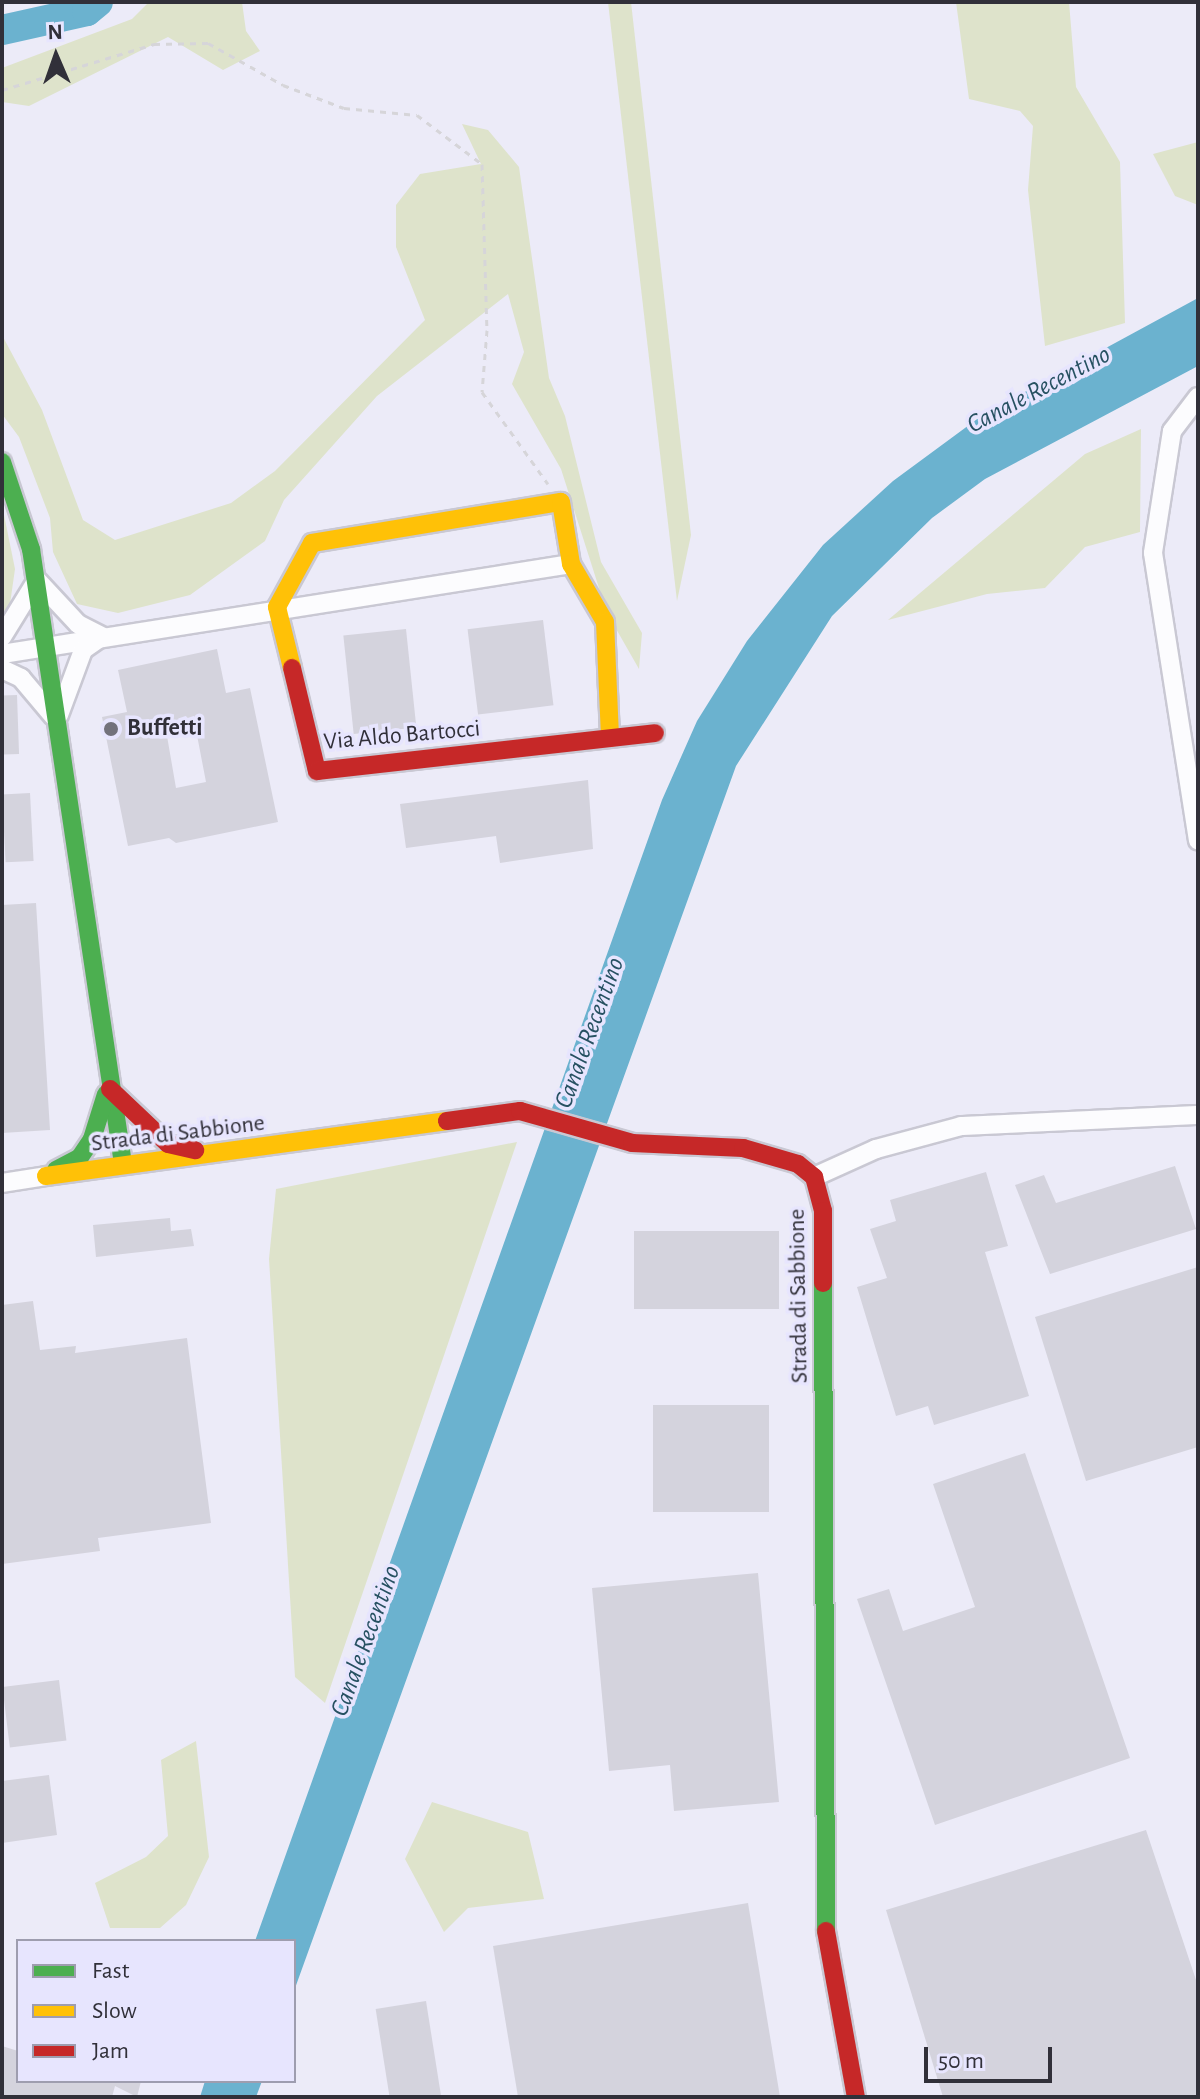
<!DOCTYPE html>
<html>
<head>
<meta charset="utf-8">
<style>
  body { margin:0 }
  #map { position:relative; width:1200px; height:2099px; overflow:hidden; background:#ecebf8; font-family:"Alegreya Sans",sans-serif }
  div>[style] { position:absolute }
  .green>* { inset:0; background:#dee3cb }
  .water>* { inset:0; background:#6bb2cf }
  .river>* { height:30px; margin:-15px; padding:0 15px; transform-origin:15px; border-radius:15px; background:#6bb2cf }
  .building>* { inset:0; background:#d4d3dd; transform-origin:0 0 }
  .path>* { height:3px; margin-top:-1.5px; transform-origin:0; background:repeating-linear-gradient(90deg,#d6d5d9 0 6px,transparent 0 12px) }
  .roads { filter:drop-shadow(2px 0 #c9c8d3) drop-shadow(-2px 0 #c9c8d3) drop-shadow(0 2px #c9c8d3) drop-shadow(0 -2px #c9c8d3) }
  .street>* { height:18px; margin:-9px; padding:0 9px; transform-origin:9px; border-radius:9px; background:#fcfcfe }
  .fast>* { height:18px; margin:-9px; padding:0 9px; transform-origin:9px; border-radius:9px; background:#4caf50 }
  .slow>* { height:18px; margin:-9px; padding:0 9px; transform-origin:9px; border-radius:9px; background:#ffc107 }
  .jam>* { height:18px; margin:-9px; padding:0 9px; transform-origin:9px; border-radius:9px; background:#c62828 }
  .dots>* { width:22px; height:22px; translate:-50% -50%; box-sizing:border-box; border:4px solid #e7e5fe; border-radius:50% }
  span { translate:-50% -50%; white-space:nowrap; text-align:center; line-height:1.15; -webkit-text-stroke:7px #e7e5fe; paint-order:stroke }
  .poi-label { font-size:24px; color:#313039; font-weight:700 }
  .left { translate:0 -50%; text-align:left }
  .street-label { font-size:24px; color:#313039 }
  .water-label { font-size:26px; color:#275162; font-style:italic }
  .frame { position:absolute; inset:0; border:4px solid #313039; pointer-events:none }
  .legend { position:absolute; left:16px; top:1939px; width:280px; height:144px; box-sizing:border-box; background:#e7e5fe; border:2px solid #9e9daf; margin:0; padding:10px 14px; list-style:none; font-size:24px; color:#313039 }
  .legend li { display:flex; align-items:center; gap:16px; height:40px }
  .legend b { width:40px; border:2px solid #9e9daf }
  .north { position:absolute; left:16px; top:16px; width:80px; height:80px; -webkit-text-stroke:6px #e7e5fe; paint-order:stroke; rotate:358deg; font-size:22px; font-weight:700; line-height:32px; text-align:center; color:#313039 }
  .north::after { content:''; display:block; margin:auto; width:28px; height:36px; background:#313039; clip-path:polygon(50% 0,100% 100%,50% 72%,0 100%) }
  .scale { position:absolute; left:924px; top:2047px; width:128px; height:36px; box-sizing:border-box; border:4px solid #313039; border-top:0; padding-left:10px; font-size:24px; line-height:28px; white-space:nowrap; color:#313039; -webkit-text-stroke:6px #e7e5fe; paint-order:stroke }
</style>
</head>
<body>
<div id="map">
  <div class="green">
    <div style="clip-path:polygon(149px 2px,242px 2px,246px 31px,260px 51px,223px 70px,168px 37px,29px 106px,2px 102px,2px 68px,132px 19px)"></div>
    <div style="clip-path:polygon(608px 2px,631px 2px,691px 535px,677px 601px)"></div>
    <div style="clip-path:polygon(956px 2px,1069px 2px,1076px 87px,1120px 162px,1125px 323px,1045px 346px,1028px 190px,1033px 126px,1020px 111px,969px 99px)"></div>
    <div style="clip-path:polygon(462px 124px,488px 130px,519px 167px,549px 378px,565px 416px,601px 562px,642px 633px,639px 669px,607px 613px,561px 469px,512px 384px,524px 352px,508px 294px,377px 396px,284px 500px,265px 541px,190px 595px,118px 613px,77px 604px,53px 552px,50px 518px,19px 437px,2px 414px,2px 335px,42px 410px,83px 520px,115px 540px,231px 503px,275px 471px,425px 320px,396px 247px,396px 205px,420px 174px,481px 164px)"></div>
    <div style="clip-path:polygon(1198px 142px,1198px 205px,1175px 196px,1153px 154px)"></div>
    <div style="clip-path:polygon(1141px 429px,1140px 532px,1085px 547px,1045px 588px,987px 594px,888px 620px,1085px 454px)"></div>
    <div style="clip-path:polygon(2px 505px,15px 569px,10px 604px,2px 614px)"></div>
    <div style="clip-path:polygon(517px 1142px,325px 1703px,295px 1677px,269px 1259px,276px 1189px)"></div>
    <div style="clip-path:polygon(196px 1741px,209px 1857px,186px 1905px,160px 1928px,110px 1928px,95px 1883px,146px 1857px,168px 1836px,161px 1760px)"></div>
    <div style="clip-path:polygon(432px 1802px,528px 1832px,544px 1899px,468px 1908px,444px 1932px,405px 1859px)"></div>
  </div>
  <div class="water">
    <div style="clip-path:polygon(1198px 298px,1198px 366px,985px 479px,932px 518px,832px 616px,736px 766px,294px 1991px,294px 1941px,255px 1941px,662px 800px,697px 721px,747px 641px,823px 545px,893px 481px,984px 414px)"></div>
    <div style="clip-path:polygon(205px 2081px,262px 2081px,256px 2097px,200px 2097px)"></div>
  </div>
  <div class="river">
    <div style="left:2px;top:30px;width:87px;rotate:-12.6deg"></div>
    <div style="left:87px;top:11px;width:14px;rotate:-39deg"></div>
  </div>
  <div class="building">
    <div style="left:543px;top:620px;width:86px;height:76px;rotate:83deg"></div>
    <div style="left:406px;top:629px;width:99px;height:63px;rotate:84deg"></div>
    <div style="clip-path:polygon(evenodd,217px 649px,226px 693px,250px 688px,278px 822px,176px 843px,169px 838px,128px 846px,102px 717px,127px 712px,118px 670px,217px 649px,196px 730px,206px 782px,176px 788px,167px 736px,196px 730px)"></div>
    <div style="left:17px;top:695px;width:59px;height:15px;rotate:88deg"></div>
    <div style="clip-path:polygon(588px 780px,593px 849px,500px 863px,496px 836px,406px 848px,400px 804px)"></div>
    <div style="left:30px;top:793px;width:68px;height:28px;rotate:87deg"></div>
    <div style="clip-path:polygon(36px 903px,50px 1130px,2px 1133px,2px 905px)"></div>
    <div style="clip-path:polygon(1175px 1166px,1196px 1229px,1050px 1274px,1015px 1185px,1044px 1175px,1056px 1203px)"></div>
    <div style="clip-path:polygon(986px 1172px,1008px 1246px,985px 1252px,1029px 1396px,934px 1425px,928px 1406px,896px 1416px,857px 1287px,887px 1278px,870px 1229px,896px 1221px,890px 1200px)"></div>
    <div style="clip-path:polygon(170px 1218px,171px 1231px,191px 1229px,194px 1246px,96px 1257px,93px 1225px)"></div>
    <div style="left:634px;top:1231px;width:145px;height:78px"></div>
    <div style="clip-path:polygon(1198px 1267px,1198px 1447px,1086px 1481px,1035px 1317px)"></div>
    <div style="clip-path:polygon(33px 1301px,40px 1350px,76px 1346px,75px 1353px,187px 1338px,211px 1523px,98px 1538px,100px 1551px,2px 1564px,2px 1305px)"></div>
    <div style="left:653px;top:1405px;width:116px;height:107px"></div>
    <div style="clip-path:polygon(1025px 1453px,1130px 1758px,935px 1825px,857px 1599px,889px 1589px,903px 1631px,975px 1607px,933px 1484px)"></div>
    <div style="clip-path:polygon(758px 1573px,779px 1802px,674px 1811px,670px 1765px,609px 1771px,592px 1588px)"></div>
    <div style="left:59px;top:1680px;width:61px;height:57px;rotate:83deg"></div>
    <div style="clip-path:polygon(49px 1775px,57px 1835px,2px 1843px,2px 1781px)"></div>
    <div style="clip-path:polygon(1146px 1830px,1198px 1986px,1198px 2097px,943px 2097px,886px 1910px)"></div>
    <div style="clip-path:polygon(748px 1903px,780px 2097px,518px 2097px,493px 1946px)"></div>
    <div style="left:426px;top:2001px;width:97px;height:51px;rotate:81deg"></div>
    <div style="clip-path:polygon(2px 2046px,18px 2051px,18px 2081px,141px 2081px,137px 2097px,115px 2086px,112px 2097px,2px 2097px)"></div>
  </div>
  <div class="path">
    <div style="left:2px;top:90px;width:159px;rotate:-16.8deg"></div>
    <div style="left:154px;top:44px;width:54px;rotate:-1.1deg"></div>
    <div style="left:208px;top:43px;width:86px;rotate:29.2deg"></div>
    <div style="left:283px;top:85px;width:65px;rotate:20.7deg"></div>
    <div style="left:344px;top:108px;width:73px;rotate:5.5deg"></div>
    <div style="left:417px;top:115px;width:81px;rotate:37deg"></div>
    <div style="left:482px;top:164px;width:166px;rotate:88.3deg"></div>
    <div style="left:487px;top:330px;width:62px;rotate:94.6deg"></div>
    <div style="left:482px;top:392px;width:113px;rotate:54.3deg"></div>
  </div>
  <div class="roads">
    <div class="street">
      <div style="left:1198px;top:397px;width:43px;rotate:127.4deg"></div>
      <div style="left:1172px;top:431px;width:123px;rotate:98.9deg"></div>
      <div style="left:1153px;top:553px;width:291px;rotate:81.1deg"></div>
      <div style="left:36px;top:579px;width:62px;rotate:47deg"></div>
      <div style="left:78px;top:624px;width:27px;rotate:27deg"></div>
      <div style="left:2px;top:637px;width:61px;rotate:-58.4deg"></div>
      <div style="left:2px;top:654px;width:576px;rotate:-8.99deg"></div>
      <div style="left:2px;top:669px;width:21px;rotate:25deg"></div>
      <div style="left:21px;top:678px;width:50px;rotate:49.9deg"></div>
      <div style="left:59px;top:715px;width:69px;rotate:-69.7deg"></div>
      <div style="left:83px;top:650px;width:21px;rotate:-35deg"></div>
      <div style="left:814px;top:1177px;width:68px;rotate:-24.3deg"></div>
      <div style="left:876px;top:1149px;width:88px;rotate:-15.1deg"></div>
      <div style="left:961px;top:1126px;width:237px;rotate:-2.7deg"></div>
      <div style="left:2px;top:1183px;width:45px;rotate:-9deg"></div>
    </div>
    <div class="fast">
      <div style="left:2px;top:462px;width:92px;rotate:71.6deg"></div>
      <div style="left:31px;top:549px;width:622px;rotate:81.49deg"></div>
      <div style="left:56px;top:1170px;width:27px;rotate:-28deg"></div>
      <div style="left:80px;top:1157px;width:22px;rotate:-56deg"></div>
      <div style="left:92px;top:1139px;width:47px;rotate:-72.7deg"></div>
      <div style="left:823px;top:1283px;width:648px;rotate:89.73deg"></div>
    </div>
    <div class="slow">
      <div style="left:292px;top:668px;width:63px;rotate:-103.8deg"></div>
      <div style="left:277px;top:607px;width:73px;rotate:-61.3deg"></div>
      <div style="left:312px;top:543px;width:252px;rotate:-9.4deg"></div>
      <div style="left:561px;top:502px;width:63px;rotate:80.8deg"></div>
      <div style="left:571px;top:564px;width:67px;rotate:59.6deg"></div>
      <div style="left:605px;top:622px;width:116px;rotate:87.5deg"></div>
      <div style="left:46px;top:1176px;width:405px;rotate:-7.8deg"></div>
    </div>
    <div class="jam">
      <div style="left:292px;top:668px;width:106px;rotate:76.4deg"></div>
      <div style="left:317px;top:771px;width:340px;rotate:-6.4deg"></div>
      <div style="left:110px;top:1089px;width:80px;rotate:43.5deg"></div>
      <div style="left:168px;top:1144px;width:28px;rotate:13deg"></div>
      <div style="left:447px;top:1121px;width:74px;rotate:-7.8deg"></div>
      <div style="left:520px;top:1111px;width:116px;rotate:15.9deg"></div>
      <div style="left:632px;top:1143px;width:111px;rotate:2.6deg"></div>
      <div style="left:743px;top:1148px;width:57px;rotate:16.2deg"></div>
      <div style="left:798px;top:1164px;width:21px;rotate:39deg"></div>
      <div style="left:814px;top:1177px;width:35px;rotate:75deg"></div>
      <div style="left:823px;top:1211px;width:72px;rotate:90deg"></div>
      <div style="left:826px;top:1931px;width:169px;rotate:79.8deg"></div>
    </div>
  </div>
  <div class="dots">
    <div style="left:111px;top:729px;background:#72717c"></div>
  </div>
  <div class="poi-label">
    <span class="left" style="left:127px;top:729px">Buffetti</span>
  </div>
  <div class="street-label">
    <span style="left:402px;top:736px;rotate:-5deg">Via Aldo Bartocci</span>
    <span style="left:178px;top:1134px;rotate:-7deg">Strada di Sabbione</span>
    <span style="left:799px;top:1296px;rotate:-91deg">Strada di Sabbione</span>
  </div>
  <div class="water-label">
    <span style="left:1039px;top:390px;rotate:-28deg">Canale Recentino</span>
    <span style="left:590px;top:1033px;rotate:-70deg">Canale Recentino</span>
    <span style="left:366px;top:1641px;rotate:-70deg">Canale Recentino</span>
  </div>
  <div class="frame"></div>
  <ul class="legend">
  <li><b style="height:10px;background:#4caf50"></b>Fast</li>
  <li><b style="height:10px;background:#ffc107"></b>Slow</li>
  <li><b style="height:10px;background:#c62828"></b>Jam</li>
  </ul>
  <div class="north">N</div>
  <div class="scale">50 m</div>
</div>
</body>
</html>
